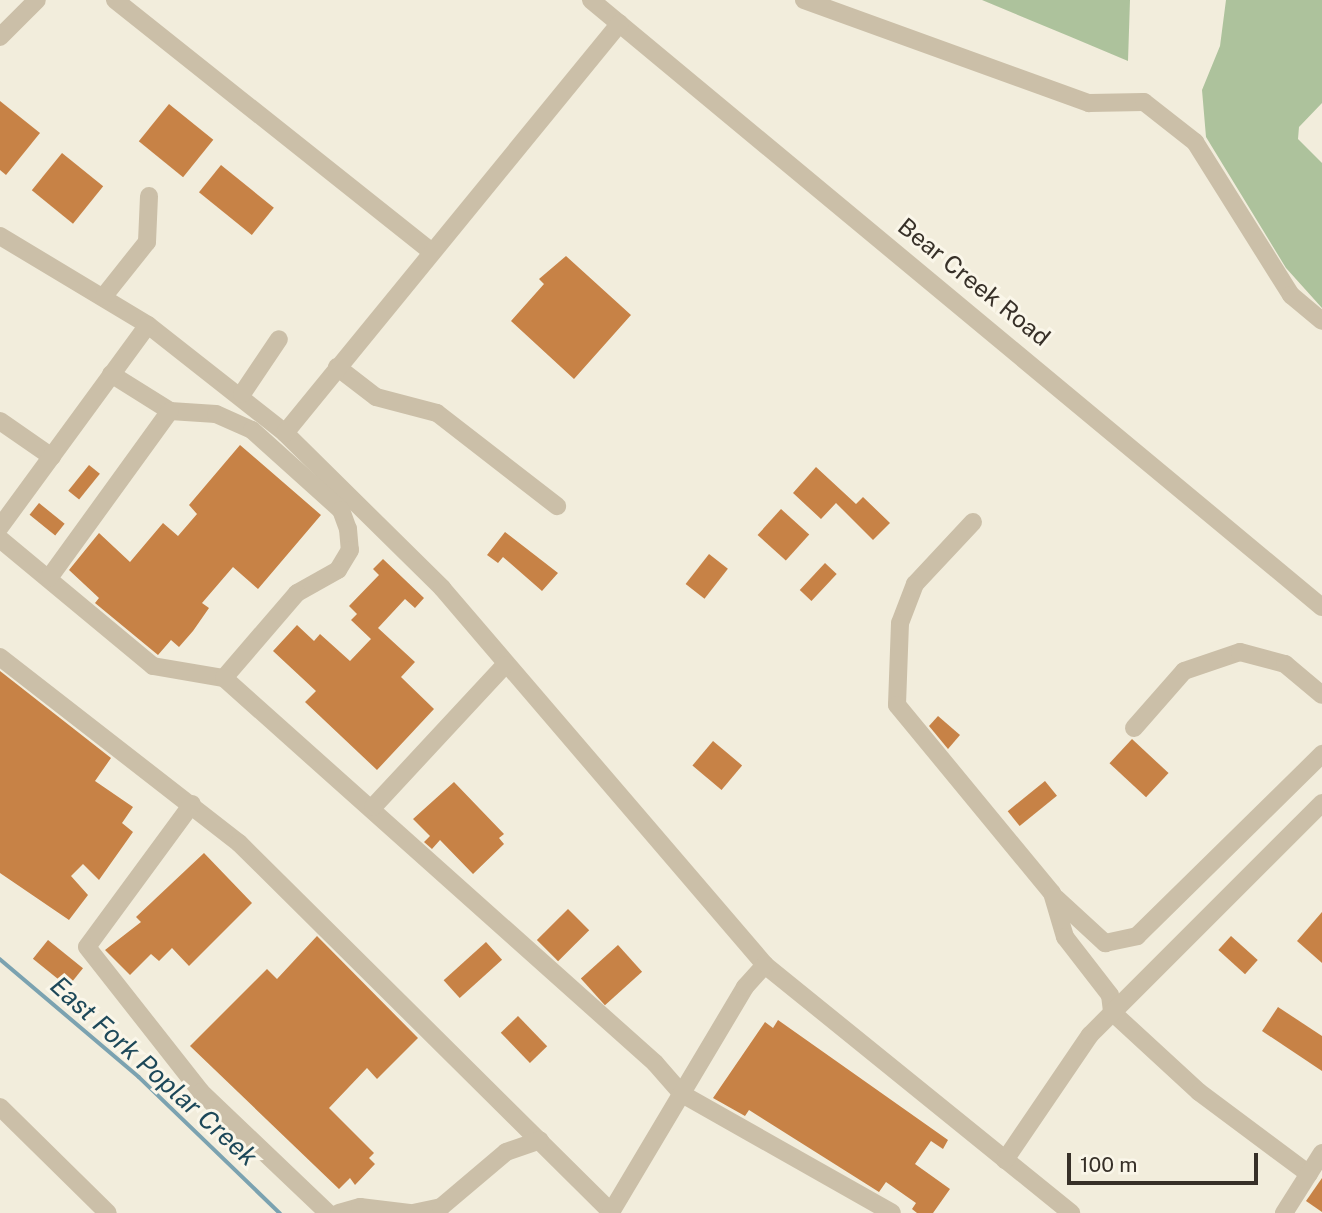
<!DOCTYPE html>
<html>
<head>
<meta charset="utf-8">
<style>
  body { margin:0 }
  #map { position:relative; width:1322px; height:1213px; overflow:hidden; background:#f2eddc; font-family:"Public Sans",sans-serif }
  div>[style] { position:absolute }
  .green>* { inset:0; background:#adc29c }
  .stream>* { height:3.5px; margin:-1.75px; padding:0 1.75px; transform-origin:1.75px; border-radius:1.75px; background:#7ba2b0 }
  .building>* { inset:0; background:#c78246; transform-origin:0 0 }
  .minor>* { height:18px; margin:-9px; padding:0 9px; transform-origin:9px; border-radius:9px; background:#cbbfa8 }
  span { translate:-50% -50%; white-space:nowrap; text-align:center; line-height:1.15; -webkit-text-stroke:6px #faf6e9; paint-order:stroke }
  .street-label { font-size:24px; color:#373028 }
  .water-label { font-size:26px; color:#1d4859; font-style:italic }
  .scale { position:absolute; left:1067px; top:1153px; width:191px; height:32px; box-sizing:border-box; border:4px solid #373028; border-top:0; padding-left:9px; font-size:21px; line-height:24px; white-space:nowrap; color:#373028; -webkit-text-stroke:5px #faf6e9; paint-order:stroke }
</style>
</head>
<body>
<div id="map">
  <div class="green">
    <div style="clip-path:polygon(982px 0,1130px 0,1128px 61px,1071px 37px)"></div>
    <div style="clip-path:polygon(1226px 0,1322px 0,1322px 103px,1299px 127px,1298px 139px,1322px 163px,1322px 308px,1286px 268px,1206px 137px,1202px 90px,1220px 46px)"></div>
  </div>
  <div class="stream">
    <div style="left:0;top:959px;width:182px;rotate:40.3deg"></div>
    <div style="left:139px;top:1077px;width:196px;rotate:44deg"></div>
  </div>
  <div class="building">
    <div style="clip-path:polygon(0 101px,40px 133px,6px 175px,0 170px)"></div>
    <div style="left:169px;top:104px;width:57px;height:48px;rotate:39deg"></div>
    <div style="left:62px;top:153px;width:53px;height:48px;rotate:39deg"></div>
    <div style="left:221px;top:165px;width:68px;height:35px;rotate:39deg"></div>
    <div style="clip-path:polygon(566px 256px,631px 315px,574px 379px,511px 321px,544px 284px,539px 279px)"></div>
    <div style="clip-path:polygon(240px 445px,321px 515px,258px 589px,233px 567px,202px 603px,209px 608px,193px 631px,179px 647px,171px 640px,158px 655px,95px 603px,99px 598px,69px 570px,99px 533px,130px 562px,163px 523px,178px 536px,197px 514px,189px 505px)"></div>
    <div style="left:89px;top:465px;width:14px;height:33px;rotate:39deg"></div>
    <div style="clip-path:polygon(816px 467px,856px 504px,863px 497px,890px 523px,873px 540px,836px 503px,821px 519px,793px 493px)"></div>
    <div style="left:39px;top:503px;width:33px;height:15px;rotate:39deg"></div>
    <div style="left:781px;top:509px;width:38px;height:35px;rotate:42deg"></div>
    <div style="clip-path:polygon(505px 532px,558px 573px,542px 591px,503px 557px,498px 563px,487px 555px)"></div>
    <div style="left:709px;top:554px;width:24px;height:38px;rotate:38deg"></div>
    <div style="clip-path:polygon(383px 559px,424px 598px,415px 608px,405px 599px,378px 628px,415px 662px,401px 677px,434px 709px,377px 770px,305px 702px,316px 691px,273px 651px,297px 625px,314px 641px,320px 634px,350px 661px,371px 639px,351px 620px,357px 614px,349px 606px,379px 575px,373px 569px)"></div>
    <div style="left:825px;top:563px;width:16px;height:37px;rotate:43deg"></div>
    <div style="clip-path:polygon(0 671px,111px 758px,95px 781px,133px 807px,122px 823px,133px 832px,99px 880px,83px 864px,71px 876px,88px 895px,69px 920px,0 873px)"></div>
    <div style="clip-path:polygon(938px 716px,960px 735px,948px 749px,929px 726px)"></div>
    <div style="left:1132px;top:739px;width:50px;height:33px;rotate:43deg"></div>
    <div style="left:713px;top:741px;width:38px;height:32px;rotate:40deg"></div>
    <div style="left:1045px;top:781px;width:19px;height:48px;rotate:51deg"></div>
    <div style="clip-path:polygon(454px 782px,504px 834px,499px 838px,504px 844px,473px 874px,440px 840px,432px 849px,424px 842px,430px 836px,413px 819px)"></div>
    <div style="clip-path:polygon(204px 853px,252px 903px,189px 966px,172px 948px,159px 961px,151px 954px,130px 975px,105px 950px,141px 922px,136px 917px)"></div>
    <div style="left:568px;top:909px;width:30px;height:44px;rotate:45deg"></div>
    <div style="clip-path:polygon(1322px 912px,1322px 963px,1297px 941px)"></div>
    <div style="clip-path:polygon(317px 936px,418px 1038px,377px 1079px,367px 1068px,329px 1108px,374px 1153px,369px 1158px,375px 1164px,355px 1185px,350px 1178px,339px 1189px,190px 1046px,267px 969px,277px 979px)"></div>
    <div style="left:1231px;top:936px;width:36px;height:19px;rotate:42deg"></div>
    <div style="left:48px;top:940px;width:45px;height:24px;rotate:39deg"></div>
    <div style="left:486px;top:942px;width:24px;height:57px;rotate:48deg"></div>
    <div style="left:618px;top:945px;width:36px;height:50px;rotate:48deg"></div>
    <div style="clip-path:polygon(1278px 1007px,1322px 1036px,1322px 1071px,1262px 1031px)"></div>
    <div style="left:518px;top:1016px;width:42px;height:24px;rotate:46deg"></div>
    <div style="clip-path:polygon(778px 1020px,948px 1140px,943px 1149px,931px 1141px,915px 1164px,950px 1189px,933px 1213px,917px 1213px,912px 1209px,916px 1203px,886px 1182px,879px 1192px,749px 1110px,745px 1116px,713px 1098px,765px 1022px,773px 1028px)"></div>
    <div style="clip-path:polygon(1322px 1178px,1322px 1212px,1306px 1201px)"></div>
  </div>
  <div class="minor">
    <div style="left:115px;top:0;width:405px;rotate:38.5deg"></div>
    <div style="left:591px;top:0;width:950px;rotate:39.71deg"></div>
    <div style="left:804px;top:0;width:303px;rotate:19.9deg"></div>
    <div style="left:1089px;top:103px;width:55px;rotate:-1deg"></div>
    <div style="left:1144px;top:102px;width:65px;rotate:38.1deg"></div>
    <div style="left:1195px;top:142px;width:181px;rotate:57.9deg"></div>
    <div style="left:1291px;top:295px;width:40px;rotate:40deg"></div>
    <div style="left:0;top:37px;width:52px;rotate:-45deg"></div>
    <div style="left:0;top:236px;width:173px;rotate:31deg"></div>
    <div style="left:148px;top:325px;width:174px;rotate:38.2deg"></div>
    <div style="left:285px;top:433px;width:221px;rotate:44.6deg"></div>
    <div style="left:442px;top:588px;width:496px;rotate:49.4deg"></div>
    <div style="left:765px;top:965px;width:394px;rotate:39deg"></div>
    <div style="left:104px;top:296px;width:69px;rotate:-51.5deg"></div>
    <div style="left:147px;top:242px;width:46px;rotate:-87.5deg"></div>
    <div style="left:337px;top:367px;width:49px;rotate:37.6deg"></div>
    <div style="left:376px;top:397px;width:63px;rotate:14.7deg"></div>
    <div style="left:437px;top:413px;width:152px;rotate:37.8deg"></div>
    <div style="left:111px;top:374px;width:70px;rotate:32.1deg"></div>
    <div style="left:170px;top:411px;width:46px;rotate:3.7deg"></div>
    <div style="left:216px;top:414px;width:39px;rotate:24deg"></div>
    <div style="left:252px;top:430px;width:120px;rotate:42deg"></div>
    <div style="left:341px;top:510px;width:20px;rotate:70deg"></div>
    <div style="left:348px;top:529px;width:21px;rotate:85deg"></div>
    <div style="left:350px;top:550px;width:23px;rotate:121deg"></div>
    <div style="left:338px;top:570px;width:47px;rotate:150.7deg"></div>
    <div style="left:297px;top:593px;width:112px;rotate:130.7deg"></div>
    <div style="left:242px;top:394px;width:66px;rotate:-56.1deg"></div>
    <div style="left:0;top:421px;width:63px;rotate:34.7deg"></div>
    <div style="left:285px;top:433px;width:529px;rotate:-50.75deg"></div>
    <div style="left:973px;top:522px;width:85px;rotate:133.1deg"></div>
    <div style="left:915px;top:584px;width:42px;rotate:111deg"></div>
    <div style="left:900px;top:623px;width:82px;rotate:92.1deg"></div>
    <div style="left:897px;top:705px;width:244px;rotate:50.5deg"></div>
    <div style="left:1052px;top:893px;width:46px;rotate:73.5deg"></div>
    <div style="left:1065px;top:937px;width:73px;rotate:52.2deg"></div>
    <div style="left:1110px;top:995px;width:17px;rotate:83deg"></div>
    <div style="left:1112px;top:1012px;width:118px;rotate:42.6deg"></div>
    <div style="left:1199px;top:1092px;width:137px;rotate:36.7deg"></div>
    <div style="left:0;top:527px;width:250px;rotate:-53.8deg"></div>
    <div style="left:0;top:539px;width:199px;rotate:39.7deg"></div>
    <div style="left:153px;top:666px;width:72px;rotate:9.6deg"></div>
    <div style="left:224px;top:678px;width:578px;rotate:41.77deg"></div>
    <div style="left:655px;top:1063px;width:41px;rotate:48.9deg"></div>
    <div style="left:682px;top:1094px;width:241px;rotate:29.5deg"></div>
    <div style="left:49px;top:578px;width:206px;rotate:-54.1deg"></div>
    <div style="left:0;top:657px;width:303px;rotate:37.9deg"></div>
    <div style="left:239px;top:843px;width:525px;rotate:44.77deg"></div>
    <div style="left:1134px;top:728px;width:76px;rotate:-48.7deg"></div>
    <div style="left:1184px;top:671px;width:59px;rotate:-18.7deg"></div>
    <div style="left:1240px;top:652px;width:47px;rotate:14.9deg"></div>
    <div style="left:1285px;top:664px;width:48px;rotate:40deg"></div>
    <div style="left:192px;top:804px;width:177px;rotate:126.3deg"></div>
    <div style="left:87px;top:947px;width:184px;rotate:51.8deg"></div>
    <div style="left:201px;top:1092px;width:175px;rotate:43.6deg"></div>
    <div style="left:373px;top:807px;width:194px;rotate:-47.1deg"></div>
    <div style="left:1056px;top:898px;width:67px;rotate:42.6deg"></div>
    <div style="left:1105px;top:943px;width:33px;rotate:-12deg"></div>
    <div style="left:1137px;top:936px;width:260px;rotate:-44.5deg"></div>
    <div style="left:0;top:1107px;width:151px;rotate:44.5deg"></div>
    <div style="left:1005px;top:1160px;width:151px;rotate:-55.8deg"></div>
    <div style="left:1090px;top:1035px;width:328px;rotate:-45deg"></div>
    <div style="left:611px;top:1212px;width:262px;rotate:-59.2deg"></div>
    <div style="left:745px;top:987px;width:30px;rotate:-48deg"></div>
    <div style="left:339px;top:1213px;width:22px;rotate:-16deg"></div>
    <div style="left:360px;top:1207px;width:50px;rotate:6.8deg"></div>
    <div style="left:413px;top:1213px;width:29px;rotate:-12deg"></div>
    <div style="left:441px;top:1207px;width:85px;rotate:-40.2deg"></div>
    <div style="left:506px;top:1152px;width:36px;rotate:-19deg"></div>
    <div style="left:1284px;top:1213px;width:71px;rotate:-57.7deg"></div>
  </div>
  <div class="street-label">
    <span style="left:974px;top:282px;rotate:39deg">Bear Creek Road</span>
  </div>
  <div class="water-label">
    <span style="left:154px;top:1071px;rotate:42deg">East Fork Poplar Creek</span>
  </div>
  <div class="scale">100 m</div>
</div>
</body>
</html>
